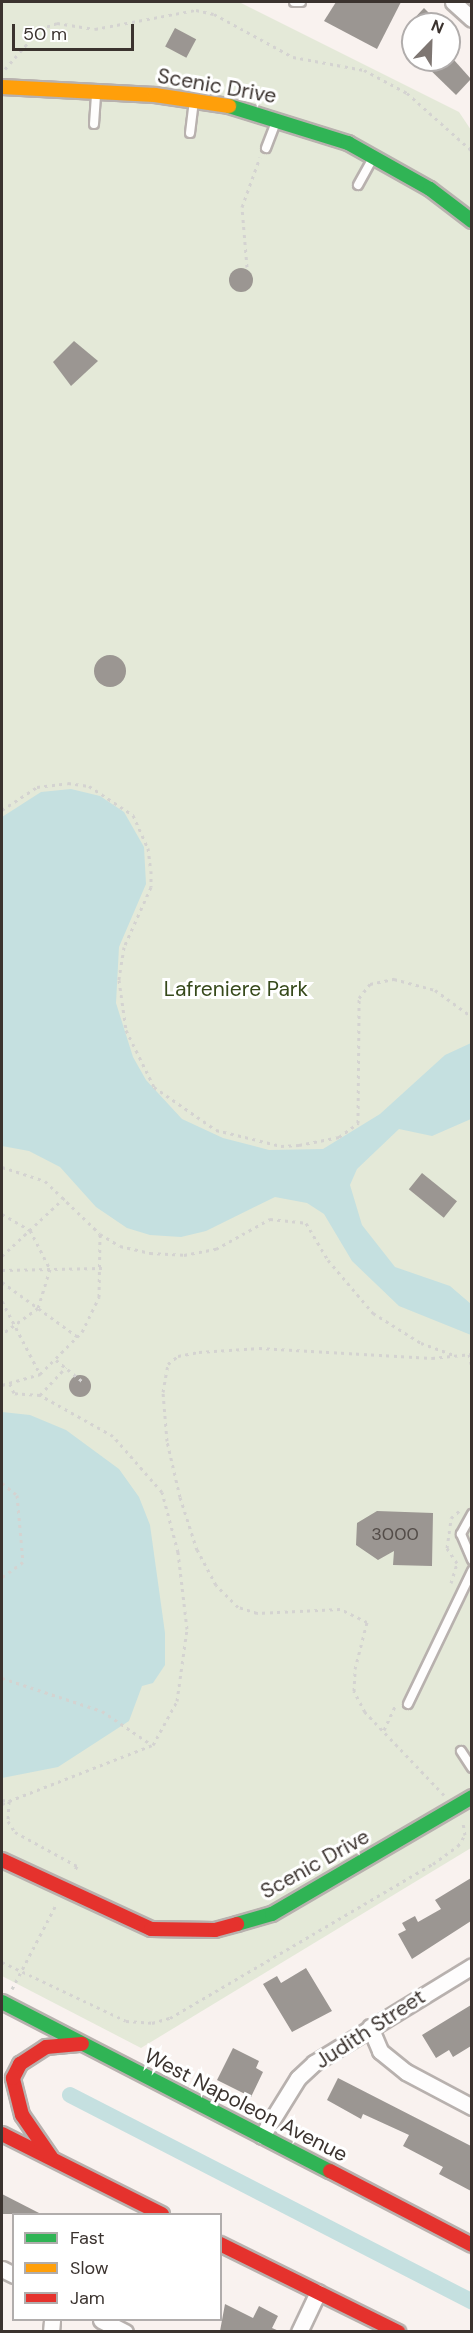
<!DOCTYPE html>
<html>
<head>
<meta charset="utf-8">
<style>
  body { margin:0 }
  #map { position:relative; width:473px; height:2333px; overflow:hidden; background:#f9f2ef; font-family:"DM Sans",sans-serif }
  div>[style] { position:absolute }
  .green>* { inset:0; background:#e4e9d8 }
  .water>* { inset:0; background:#c5e0e0 }
  .canal>* { height:16px; margin:-8px; padding:0 8px; transform-origin:8px; border-radius:8px; background:#c5e0e0 }
  .building>* { inset:0; background:#9b9692; transform-origin:0 0 }
  .round { border-radius:50% }
  .path>* { height:3px; margin-top:-1.5px; transform-origin:0; background:repeating-linear-gradient(90deg,#d4d3d1 0 3px,transparent 0 7.5px) }
  .roads { filter:drop-shadow(2px 0 #b8b1ae) drop-shadow(-2px 0 #b8b1ae) drop-shadow(0 2px #b8b1ae) drop-shadow(0 -2px #b8b1ae) }
  .lane>* { height:8px; margin:-4px; padding:0 4px; transform-origin:4px; border-radius:4px; background:#fefdfd }
  .street>* { height:15px; margin:-7.5px; padding:0 7.5px; transform-origin:7.5px; border-radius:7.5px; background:#fefdfd }
  .fast>* { height:14px; margin:-7px; padding:0 7px; transform-origin:7px; border-radius:7px; background:#30b455 }
  .slow>* { height:14px; margin:-7px; padding:0 7px; transform-origin:7px; border-radius:7px; background:#ff9f0a }
  .jam>* { height:14px; margin:-7px; padding:0 7px; transform-origin:7px; border-radius:7px; background:#e5322d }
  span { translate:-50% -50%; white-space:nowrap; text-align:center; line-height:1.15; -webkit-text-stroke:6px #fff; paint-order:stroke }
  .number-label { font-size:18px; color:#534c48 }
  .number-label span { -webkit-text-stroke-width:0 }
  .street-label { font-size:21px; color:#3b332f }
  .park-label { font-size:21px; color:#36491b }
  .frame { position:absolute; inset:0; border:3px solid #3b332f; pointer-events:none }
  .legend { position:absolute; left:12px; top:2213px; width:210px; height:108px; box-sizing:border-box; background:#fff; border:2px solid #b1adac; margin:0; padding:8px 10px; list-style:none; font-size:18px; color:#3b332f }
  .legend li { display:flex; align-items:center; gap:12px; height:30px }
  .legend b { width:30px; border:2px solid #b1adac }
  .north { position:absolute; left:401px; top:12px; width:60px; height:60px; box-sizing:border-box; background:#fff; border:2px solid #b1adac; border-radius:50%; rotate:23deg; font-size:16px; font-weight:700; line-height:24px; text-align:center; color:#3b332f }
  .north::after { content:''; display:block; margin:auto; width:21px; height:27px; background:#7e7672; clip-path:polygon(50% 0,100% 100%,50% 72%,0 100%) }
  .scale { position:absolute; left:12px; top:24px; width:122px; height:27px; box-sizing:border-box; border:3px solid #3b332f; border-top:0; padding-left:8px; font-size:18px; line-height:21px; white-space:nowrap; color:#3b332f; -webkit-text-stroke:4px #fff; paint-order:stroke }
</style>
</head>
<body>
<div id="map">
  <div class="green">
    <div style="clip-path:polygon(2px 2px,239px 2px,459px 112px,471px 130px,471px 1848px,141px 2048px,2px 1976px)"></div>
  </div>
  <div class="water">
    <div style="clip-path:polygon(71px 789px,100px 796px,124px 812px,144px 847px,146px 884px,119px 947px,116px 1003px,133px 1057px,146px 1080px,182px 1119px,223px 1138px,269px 1150px,323px 1149px,380px 1114px,445px 1055px,471px 1043px,471px 1119px,432px 1136px,399px 1129px,357px 1169px,350px 1185px,362px 1225px,395px 1267px,450px 1286px,471px 1304px,471px 1335px,399px 1306px,352px 1261px,324px 1214px,307px 1203px,275px 1197px,206px 1231px,181px 1237px,150px 1235px,127px 1228px,96px 1207px,60px 1167px,29px 1151px,2px 1146px,2px 817px,41px 792px)"></div>
    <div style="clip-path:polygon(2px 1412px,30px 1415px,66px 1430px,119px 1469px,139px 1497px,150px 1525px,165px 1633px,165px 1665px,153px 1683px,142px 1686px,129px 1721px,58px 1767px,2px 1778px)"></div>
  </div>
  <div class="canal">
    <div style="left:70px;top:2095px;width:452px;rotate:27.2deg"></div>
  </div>
  <div class="building">
    <div style="clip-path:polygon(336px 2px,401px 2px,377px 49px,324px 21px)"></div>
    <div style="clip-path:polygon(424px 8px,440px 24px,409px 24px)"></div>
    <div style="left:175px;top:28px;width:24px;height:21px;rotate:28deg"></div>
    <div style="clip-path:polygon(420px 60px,454px 60px,471px 79px,456px 95px)"></div>
    <div class="round" style="left:229px;top:268px;width:24px;height:24px"></div>
    <div style="clip-path:polygon(74px 341px,98px 361px,71px 386px,53px 362px)"></div>
    <div class="round" style="left:94px;top:655px;width:32px;height:32px"></div>
    <div style="left:422px;top:1173px;width:45px;height:21px;rotate:39deg"></div>
    <div class="round" style="left:69px;top:1375px;width:22px;height:22px"></div>
    <div style="clip-path:polygon(377px 1511px,433px 1513px,432px 1566px,393px 1565px,394px 1551px,378px 1560px,356px 1545px,357px 1523px)"></div>
    <div style="clip-path:polygon(471px 1878px,471px 1921px,412px 1959px,398px 1934px,406px 1930px,402px 1923px,415px 1916px,418px 1922px,441px 1909px,435px 1900px)"></div>
    <div style="clip-path:polygon(306px 1968px,332px 2011px,292px 2032px,263px 1984px,277px 1976px,281px 1983px)"></div>
    <div style="clip-path:polygon(471px 2005px,471px 2046px,453px 2057px,449px 2050px,436px 2058px,422px 2035px)"></div>
    <div style="clip-path:polygon(233px 2048px,259px 2061px,256px 2068px,263px 2072px,251px 2097px,217px 2080px)"></div>
    <div style="clip-path:polygon(338px 2078px,471px 2146px,471px 2191px,439px 2174px,443px 2167px,403px 2146px,409px 2135px,363px 2114px,361px 2119px,327px 2100px)"></div>
    <div style="clip-path:polygon(2px 2194px,41px 2214px,2px 2214px)"></div>
    <div style="clip-path:polygon(225px 2304px,253px 2318px,259px 2306px,278px 2316px,272px 2328px,279px 2331px,220px 2331px)"></div>
  </div>
  <div class="path">
    <div style="left:5px;top:69px;width:53px;rotate:-48.8deg"></div>
    <div style="left:40px;top:29px;width:18px;rotate:-19deg"></div>
    <div style="left:57px;top:23px;width:38px;rotate:9deg"></div>
    <div style="left:95px;top:29px;width:103px;rotate:-10.7deg"></div>
    <div style="left:196px;top:10px;width:18px;rotate:13deg"></div>
    <div style="left:214px;top:14px;width:90px;rotate:28.6deg"></div>
    <div style="left:293px;top:57px;width:72px;rotate:10.4deg"></div>
    <div style="left:364px;top:70px;width:49px;rotate:28.1deg"></div>
    <div style="left:407px;top:93px;width:87px;rotate:41.7deg"></div>
    <div style="left:247px;top:267px;width:60px;rotate:-94.8deg"></div>
    <div style="left:242px;top:207px;width:53px;rotate:-70.2deg"></div>
    <div style="left:2px;top:810px;width:42px;rotate:-33.3deg"></div>
    <div style="left:37px;top:787px;width:31px;rotate:-7deg"></div>
    <div style="left:68px;top:783px;width:21px;rotate:8deg"></div>
    <div style="left:89px;top:786px;width:53px;rotate:33.4deg"></div>
    <div style="left:133px;top:815px;width:36px;rotate:66deg"></div>
    <div style="left:148px;top:848px;width:23px;rotate:83deg"></div>
    <div style="left:151px;top:871px;width:16px;rotate:90deg"></div>
    <div style="left:151px;top:887px;width:66px;rotate:114.2deg"></div>
    <div style="left:124px;top:947px;width:33px;rotate:99deg"></div>
    <div style="left:119px;top:980px;width:50px;rotate:82deg"></div>
    <div style="left:126px;top:1030px;width:64px;rotate:63.8deg"></div>
    <div style="left:154px;top:1087px;width:75px;rotate:34.7deg"></div>
    <div style="left:216px;top:1130px;width:67px;rotate:13.8deg"></div>
    <div style="left:281px;top:1146px;width:18px;rotate:-3deg"></div>
    <div style="left:299px;top:1145px;width:41px;rotate:-11.3deg"></div>
    <div style="left:339px;top:1137px;width:24px;rotate:-36deg"></div>
    <div style="left:358px;top:1123px;width:125px;rotate:-89.5deg"></div>
    <div style="left:359px;top:998px;width:18px;rotate:-52deg"></div>
    <div style="left:370px;top:984px;width:25px;rotate:-12deg"></div>
    <div style="left:394px;top:979px;width:42px;rotate:15deg"></div>
    <div style="left:435px;top:990px;width:46px;rotate:36.1deg"></div>
    <div style="left:2px;top:1167px;width:45px;rotate:18deg"></div>
    <div style="left:45px;top:1181px;width:76px;rotate:43.9deg"></div>
    <div style="left:100px;top:1234px;width:23px;rotate:31deg"></div>
    <div style="left:120px;top:1246px;width:31px;rotate:13deg"></div>
    <div style="left:150px;top:1253px;width:34px;rotate:3deg"></div>
    <div style="left:184px;top:1255px;width:33px;rotate:-11deg"></div>
    <div style="left:216px;top:1249px;width:62px;rotate:-29.1deg"></div>
    <div style="left:270px;top:1219px;width:36px;rotate:6deg"></div>
    <div style="left:306px;top:1223px;width:43px;rotate:59.3deg"></div>
    <div style="left:328px;top:1260px;width:70px;rotate:49.7deg"></div>
    <div style="left:373px;top:1313px;width:57px;rotate:32deg"></div>
    <div style="left:421px;top:1343px;width:35px;rotate:20deg"></div>
    <div style="left:2px;top:1214px;width:32px;rotate:30deg"></div>
    <div style="left:30px;top:1230px;width:44px;rotate:62.9deg"></div>
    <div style="left:50px;top:1269px;width:41px;rotate:107.1deg"></div>
    <div style="left:38px;top:1308px;width:44px;rotate:144.2deg"></div>
    <div style="left:2px;top:1256px;width:86px;rotate:-43.1deg"></div>
    <div style="left:2px;top:1270px;width:100px;rotate:-1.1deg"></div>
    <div style="left:2px;top:1282px;width:94px;rotate:35.9deg"></div>
    <div style="left:2px;top:1301px;width:82px;rotate:62.5deg"></div>
    <div style="left:469px;top:1354px;width:14px;rotate:78deg"></div>
    <div style="left:56px;top:1360px;width:36px;rotate:39deg"></div>
    <div style="left:2px;top:1385px;width:40px;rotate:-16deg"></div>
    <div style="left:40px;top:1374px;width:59px;rotate:-45deg"></div>
    <div style="left:82px;top:1332px;width:39px;rotate:-64deg"></div>
    <div style="left:99px;top:1297px;width:63px;rotate:-89.1deg"></div>
    <div style="left:40px;top:1395px;width:38px;rotate:-47deg"></div>
    <div style="left:2px;top:1483px;width:19px;rotate:39deg"></div>
    <div style="left:17px;top:1495px;width:67px;rotate:84.9deg"></div>
    <div style="left:23px;top:1562px;width:26px;rotate:144deg"></div>
    <div style="left:451px;top:1583px;width:21px;rotate:-73deg"></div>
    <div style="left:457px;top:1563px;width:18px;rotate:-124deg"></div>
    <div style="left:447px;top:1548px;width:30px;rotate:-82deg"></div>
    <div style="left:451px;top:1518px;width:11px;rotate:-41deg"></div>
    <div style="left:2px;top:1678px;width:105px;rotate:18.3deg"></div>
    <div style="left:102px;top:1711px;width:60px;rotate:34.2deg"></div>
    <div style="left:384px;top:1730px;width:29px;rotate:-65deg"></div>
    <div style="left:444px;top:1795px;width:115px;rotate:-133.6deg"></div>
    <div style="left:365px;top:1712px;width:24px;rotate:-118deg"></div>
    <div style="left:354px;top:1691px;width:22px;rotate:-87deg"></div>
    <div style="left:355px;top:1669px;width:49px;rotate:-75.7deg"></div>
    <div style="left:367px;top:1622px;width:30px;rotate:-154deg"></div>
    <div style="left:340px;top:1609px;width:83px;rotate:177.2deg"></div>
    <div style="left:257px;top:1613px;width:20px;rotate:-162deg"></div>
    <div style="left:238px;top:1607px;width:31px;rotate:-135deg"></div>
    <div style="left:216px;top:1585px;width:40px;rotate:-118deg"></div>
    <div style="left:197px;top:1550px;width:56px;rotate:-107.8deg"></div>
    <div style="left:180px;top:1497px;width:57px;rotate:-103.1deg"></div>
    <div style="left:167px;top:1441px;width:49px;rotate:-94.7deg"></div>
    <div style="left:163px;top:1392px;width:28px;rotate:-80deg"></div>
    <div style="left:168px;top:1364px;width:13px;rotate:-39deg"></div>
    <div style="left:178px;top:1356px;width:21px;rotate:-11deg"></div>
    <div style="left:199px;top:1352px;width:60px;rotate:-3.8deg"></div>
    <div style="left:259px;top:1348px;width:173px;rotate:3.3deg"></div>
    <div style="left:432px;top:1358px;width:40px;rotate:-5.7deg"></div>
    <div style="left:2px;top:1800px;width:7px;rotate:8deg"></div>
    <div style="left:9px;top:1801px;width:155px;rotate:-21.3deg"></div>
    <div style="left:153px;top:1745px;width:50px;rotate:-61.4deg"></div>
    <div style="left:177px;top:1701px;width:73px;rotate:-82.1deg"></div>
    <div style="left:187px;top:1629px;width:78px;rotate:-96.7deg"></div>
    <div style="left:178px;top:1552px;width:62px;rotate:-104.9deg"></div>
    <div style="left:162px;top:1492px;width:74px;rotate:-131.2deg"></div>
    <div style="left:113px;top:1436px;width:84px;rotate:-150.7deg"></div>
    <div style="left:40px;top:1395px;width:26px;rotate:-176deg"></div>
    <div style="left:14px;top:1393px;width:10px;rotate:-114deg"></div>
    <div style="left:2px;top:1804px;width:8px;rotate:-23deg"></div>
    <div style="left:9px;top:1801px;width:20px;rotate:93deg"></div>
    <div style="left:8px;top:1821px;width:13px;rotate:58deg"></div>
    <div style="left:15px;top:1832px;width:71px;rotate:28.7deg"></div>
    <div style="left:77px;top:1866px;width:7px;rotate:117deg"></div>
    <div style="left:2px;top:1962px;width:137px;rotate:25.4deg"></div>
    <div style="left:126px;top:2021px;width:26px;rotate:4deg"></div>
    <div style="left:152px;top:2023px;width:19px;rotate:-16deg"></div>
    <div style="left:170px;top:2018px;width:305px;rotate:-30.4deg"></div>
    <div style="left:433px;top:1864px;width:31px;rotate:-36deg"></div>
    <div style="left:458px;top:1846px;width:13px;rotate:-58deg"></div>
    <div style="left:465px;top:1835px;width:12px;rotate:-99deg"></div>
    <div style="left:12px;top:1989px;width:95px;rotate:-62.4deg"></div>
  </div>
  <div class="roads">
    <div class="lane">
      <div style="left:294px;top:2px;width:7px"></div>
      <div style="left:94px;top:124px;width:30px;rotate:-86deg"></div>
      <div style="left:190px;top:133px;width:31px;rotate:-83deg"></div>
      <div style="left:266px;top:148px;width:31px;rotate:-69deg"></div>
      <div style="left:358px;top:185px;width:31px;rotate:-61deg"></div>
      <div style="left:472px;top:1514px;width:23px;rotate:119deg"></div>
      <div style="left:461px;top:1534px;width:28px;rotate:67deg"></div>
      <div style="left:408px;top:1704px;width:148px;rotate:-64.3deg"></div>
      <div style="left:461px;top:1751px;width:20px;rotate:57deg"></div>
    </div>
    <div class="street">
      <div style="left:453px;top:2px;width:25px;rotate:42deg"></div>
      <div style="left:370px;top:2027px;width:26px;rotate:67deg"></div>
      <div style="left:380px;top:2051px;width:33px;rotate:39deg"></div>
      <div style="left:406px;top:2072px;width:75px;rotate:27.9deg"></div>
      <div style="left:262px;top:2136px;width:68px;rotate:-58.2deg"></div>
      <div style="left:298px;top:2078px;width:22px;rotate:-43deg"></div>
      <div style="left:314px;top:2063px;width:185px;rotate:-31.5deg"></div>
      <div style="left:2px;top:2269px;width:13px;rotate:27deg"></div>
      <div style="left:101px;top:2320px;width:27px;rotate:27deg"></div>
      <div style="left:51px;top:2332px;width:12px;rotate:-85deg"></div>
      <div style="left:299px;top:2332px;width:44px;rotate:-64.6deg"></div>
    </div>
    <div class="fast">
      <div style="left:229px;top:106px;width:125px;rotate:17.3deg"></div>
      <div style="left:348px;top:143px;width:94px;rotate:29.3deg"></div>
      <div style="left:430px;top:189px;width:53px;rotate:37.3deg"></div>
      <div style="left:237px;top:1924px;width:36px;rotate:-16deg"></div>
      <div style="left:272px;top:1914px;width:232px;rotate:-30.3deg"></div>
      <div style="left:2px;top:2002px;width:369px;rotate:27.3deg"></div>
    </div>
    <div class="slow">
      <div style="left:2px;top:87px;width:153px;rotate:3deg"></div>
      <div style="left:155px;top:95px;width:75px;rotate:8.5deg"></div>
    </div>
    <div class="jam">
      <div style="left:2px;top:1860px;width:164px;rotate:24.8deg"></div>
      <div style="left:151px;top:1929px;width:64px;rotate:0.9deg"></div>
      <div style="left:215px;top:1930px;width:23px;rotate:-15deg"></div>
      <div style="left:2px;top:2134px;width:179px;rotate:26.6deg"></div>
      <div style="left:51px;top:2157px;width:51px;rotate:-124.6deg"></div>
      <div style="left:22px;top:2115px;width:38px;rotate:-104deg"></div>
      <div style="left:13px;top:2078px;width:16px;rotate:-63deg"></div>
      <div style="left:20px;top:2064px;width:31px;rotate:-33deg"></div>
      <div style="left:46px;top:2047px;width:36px;rotate:-5deg"></div>
      <div style="left:330px;top:2171px;width:160px;rotate:27.5deg"></div>
      <div style="left:220px;top:2244px;width:199px;rotate:26.3deg"></div>
    </div>
  </div>
  <div class="number-label">
    <span style="left:395px;top:1534px">3000</span>
  </div>
  <div class="street-label">
    <span style="left:217px;top:86px;rotate:10deg">Scenic Drive</span>
    <span style="left:315px;top:1864px;rotate:-29deg">Scenic Drive</span>
    <span style="left:370px;top:2029px;rotate:-33deg">Judith Street</span>
    <span style="left:246px;top:2105px;rotate:27deg">West Napoleon Avenue</span>
  </div>
  <div class="park-label">
    <span style="left:236px;top:989px">Lafreniere Park</span>
  </div>
  <div class="frame"></div>
  <ul class="legend">
  <li><b style="height:8px;background:#30b455"></b>Fast</li>
  <li><b style="height:8px;background:#ff9f0a"></b>Slow</li>
  <li><b style="height:8px;background:#e5322d"></b>Jam</li>
  </ul>
  <div class="north">N</div>
  <div class="scale">50 m</div>
</div>
</body>
</html>
